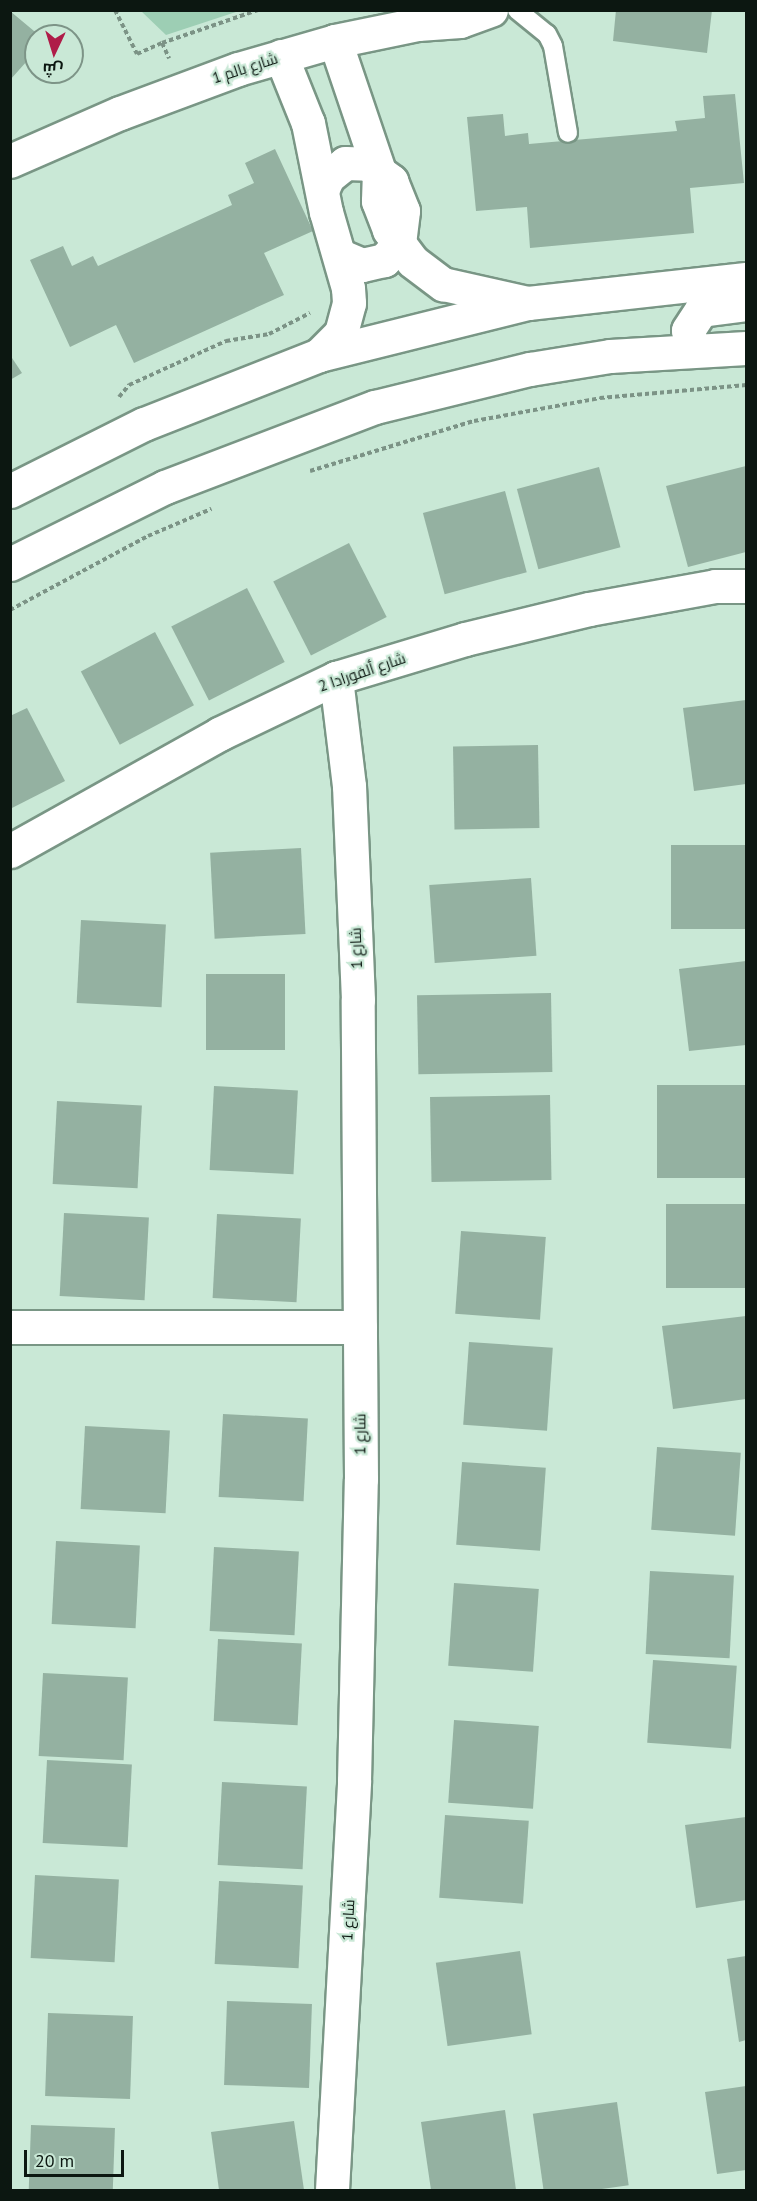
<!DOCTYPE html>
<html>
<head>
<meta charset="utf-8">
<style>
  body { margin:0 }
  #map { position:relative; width:757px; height:2201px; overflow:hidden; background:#c9e8d6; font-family:"PT Sans",Cairo,sans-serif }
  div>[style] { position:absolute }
  .green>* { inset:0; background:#9dceb4 }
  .building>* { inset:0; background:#94b1a1; transform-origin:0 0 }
  .path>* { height:4px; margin-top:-2px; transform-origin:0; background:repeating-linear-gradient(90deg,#7c9386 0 4.5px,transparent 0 7.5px) }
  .roads { filter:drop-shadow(2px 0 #799685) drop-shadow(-2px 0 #799685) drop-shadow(0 2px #799685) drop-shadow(0 -2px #799685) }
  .service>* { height:18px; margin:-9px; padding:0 9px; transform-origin:9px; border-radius:9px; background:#fff }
  .minor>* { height:33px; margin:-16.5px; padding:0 16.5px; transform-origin:16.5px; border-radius:16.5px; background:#fff }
  .tertiary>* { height:33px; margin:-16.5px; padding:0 16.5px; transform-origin:16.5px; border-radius:16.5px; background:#fff }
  span { translate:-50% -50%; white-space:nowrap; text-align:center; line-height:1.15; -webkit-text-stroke:4.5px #c9e8d6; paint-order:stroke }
  .street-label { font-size:15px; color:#0c1711 }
  .frame { position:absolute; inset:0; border:12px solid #0c1711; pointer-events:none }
  .north { position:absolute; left:24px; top:24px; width:60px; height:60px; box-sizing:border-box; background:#c9e8d6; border:2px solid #7d9487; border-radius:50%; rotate:184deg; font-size:16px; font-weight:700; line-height:24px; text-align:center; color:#0c1711 }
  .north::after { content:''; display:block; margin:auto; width:21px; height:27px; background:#af1c48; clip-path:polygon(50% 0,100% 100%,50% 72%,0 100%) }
  .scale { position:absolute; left:24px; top:2150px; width:100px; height:27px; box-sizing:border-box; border:3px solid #0c1711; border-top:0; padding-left:8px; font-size:18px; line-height:21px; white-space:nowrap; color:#0c1711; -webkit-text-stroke:4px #c9e8d6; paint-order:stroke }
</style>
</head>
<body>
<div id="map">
  <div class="green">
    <div style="clip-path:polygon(141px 11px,239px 11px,166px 35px)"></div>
  </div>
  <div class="building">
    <div style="clip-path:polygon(616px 10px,712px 10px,707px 53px,613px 41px)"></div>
    <div style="clip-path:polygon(10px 11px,40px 36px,36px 36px,36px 51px,10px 80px)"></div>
    <div style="clip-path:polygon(735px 94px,744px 183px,690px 188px,694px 233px,530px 248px,527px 207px,476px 211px,467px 117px,503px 114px,505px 136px,528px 133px,529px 144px,677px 131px,675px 121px,705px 118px,703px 96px)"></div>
    <div style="clip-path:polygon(275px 149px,313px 231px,264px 253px,284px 295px,134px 363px,116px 325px,70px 347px,30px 260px,63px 246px,72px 266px,93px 256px,98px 266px,232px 205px,228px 195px,254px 183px,245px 163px)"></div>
    <div style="clip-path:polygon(10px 355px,22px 373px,10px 380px)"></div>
    <div style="clip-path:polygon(746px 466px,746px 552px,688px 567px,666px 486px)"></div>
    <div style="left:599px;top:467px;width:83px;height:85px;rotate:75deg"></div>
    <div style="left:505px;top:491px;width:84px;height:85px;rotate:75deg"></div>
    <div style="left:349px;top:543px;width:83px;height:85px;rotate:63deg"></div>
    <div style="left:247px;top:588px;width:83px;height:85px;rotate:63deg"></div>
    <div style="left:155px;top:632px;width:83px;height:84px;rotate:62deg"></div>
    <div style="clip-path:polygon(746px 700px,746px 784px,694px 791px,683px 708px)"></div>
    <div style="clip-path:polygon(27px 708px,65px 781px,10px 809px,10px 716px)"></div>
    <div style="left:538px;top:745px;width:83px;height:85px;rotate:89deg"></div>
    <div style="left:746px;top:845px;width:84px;height:75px;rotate:90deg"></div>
    <div style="left:301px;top:848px;width:86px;height:91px;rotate:87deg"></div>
    <div style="left:531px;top:878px;width:78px;height:102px;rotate:86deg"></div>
    <div style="left:81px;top:920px;width:85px;height:83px;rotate:3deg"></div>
    <div style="clip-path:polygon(746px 961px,746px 1045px,689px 1051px,679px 969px)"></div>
    <div style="left:206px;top:974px;width:79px;height:76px"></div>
    <div style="left:551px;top:993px;width:79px;height:134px;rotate:89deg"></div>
    <div style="left:746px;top:1085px;width:93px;height:89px;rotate:90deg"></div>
    <div style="left:214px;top:1086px;width:84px;height:84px;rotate:3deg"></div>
    <div style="left:550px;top:1095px;width:85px;height:120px;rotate:89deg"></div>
    <div style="left:57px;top:1101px;width:85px;height:83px;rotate:3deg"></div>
    <div style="left:746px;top:1204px;width:84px;height:80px;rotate:90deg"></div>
    <div style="left:64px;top:1213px;width:85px;height:83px;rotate:3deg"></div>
    <div style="left:217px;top:1214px;width:84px;height:84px;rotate:3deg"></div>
    <div style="left:461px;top:1231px;width:85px;height:83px;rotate:4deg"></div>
    <div style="clip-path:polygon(746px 1316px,746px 1399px,673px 1409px,662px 1326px)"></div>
    <div style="left:469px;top:1342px;width:84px;height:83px;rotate:4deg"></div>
    <div style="left:223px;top:1414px;width:85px;height:83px;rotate:3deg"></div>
    <div style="left:85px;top:1426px;width:85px;height:83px;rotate:3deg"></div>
    <div style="left:657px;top:1447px;width:84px;height:83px;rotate:4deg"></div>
    <div style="left:462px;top:1462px;width:84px;height:83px;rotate:4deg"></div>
    <div style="left:56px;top:1541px;width:84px;height:83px;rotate:3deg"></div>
    <div style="left:214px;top:1547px;width:85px;height:84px;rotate:3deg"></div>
    <div style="left:650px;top:1571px;width:84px;height:83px;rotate:3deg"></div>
    <div style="left:454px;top:1583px;width:85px;height:83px;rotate:4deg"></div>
    <div style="left:218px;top:1639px;width:84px;height:82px;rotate:3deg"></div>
    <div style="left:653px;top:1660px;width:84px;height:83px;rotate:4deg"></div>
    <div style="left:43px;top:1673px;width:85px;height:83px;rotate:3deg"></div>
    <div style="left:454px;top:1720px;width:85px;height:83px;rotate:4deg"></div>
    <div style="left:47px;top:1760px;width:85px;height:83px;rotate:3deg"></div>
    <div style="left:222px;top:1782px;width:85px;height:83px;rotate:3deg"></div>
    <div style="left:445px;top:1815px;width:84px;height:83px;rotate:4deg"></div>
    <div style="clip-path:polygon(746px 1817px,746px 1900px,696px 1908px,685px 1825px)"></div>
    <div style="left:35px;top:1875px;width:84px;height:83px;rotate:3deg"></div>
    <div style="left:219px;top:1881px;width:84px;height:83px;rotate:3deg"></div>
    <div style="left:520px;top:1951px;width:84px;height:85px;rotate:82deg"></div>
    <div style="clip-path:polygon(746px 1956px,746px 2040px,739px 2042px,727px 1959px)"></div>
    <div style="left:227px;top:2001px;width:85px;height:84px;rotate:2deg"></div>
    <div style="left:48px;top:2013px;width:85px;height:83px;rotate:2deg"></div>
    <div style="clip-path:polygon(746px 2086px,746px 2170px,717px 2174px,705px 2092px)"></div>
    <div style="left:617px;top:2102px;width:84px;height:85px;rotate:82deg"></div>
    <div style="clip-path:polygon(505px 2110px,516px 2190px,431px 2190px,421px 2122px)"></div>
    <div style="clip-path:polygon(294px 2121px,304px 2190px,219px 2190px,211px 2132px)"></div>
    <div style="left:31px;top:2125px;width:84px;height:65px;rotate:2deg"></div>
  </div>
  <div class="path">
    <div style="left:115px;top:10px;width:49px;rotate:63.4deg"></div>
    <div style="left:137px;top:54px;width:27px;rotate:-24deg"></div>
    <div style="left:162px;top:43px;width:17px;rotate:65deg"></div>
    <div style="left:162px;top:43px;width:102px;rotate:-19deg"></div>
    <div style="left:119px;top:397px;width:16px;rotate:-50deg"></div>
    <div style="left:129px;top:385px;width:107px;rotate:-24.4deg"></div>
    <div style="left:226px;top:341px;width:44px;rotate:-9.2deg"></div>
    <div style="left:269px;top:334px;width:46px;rotate:-27.1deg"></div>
    <div style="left:310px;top:471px;width:171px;rotate:-17deg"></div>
    <div style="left:474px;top:421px;width:128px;rotate:-10.3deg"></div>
    <div style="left:600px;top:398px;width:147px;rotate:-5.1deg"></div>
    <div style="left:10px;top:610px;width:157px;rotate:-28.2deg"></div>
    <div style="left:148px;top:536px;width:69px;rotate:-23.2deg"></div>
  </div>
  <div class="roads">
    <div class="service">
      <div style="left:517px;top:10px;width:38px;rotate:39deg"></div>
      <div style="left:547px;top:34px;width:13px;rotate:63deg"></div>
      <div style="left:553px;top:46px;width:88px;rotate:80.2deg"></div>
    </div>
    <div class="minor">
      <div style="left:335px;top:41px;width:137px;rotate:71.3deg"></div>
      <div style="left:379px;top:171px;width:30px;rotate:92deg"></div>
      <div style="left:378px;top:201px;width:31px;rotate:69deg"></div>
      <div style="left:389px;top:230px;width:39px;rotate:53deg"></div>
      <div style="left:412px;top:261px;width:39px;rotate:37deg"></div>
      <div style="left:443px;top:284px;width:87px;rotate:12.6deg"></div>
      <div style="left:281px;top:56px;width:72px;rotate:68.1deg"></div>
      <div style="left:308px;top:123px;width:91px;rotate:78.6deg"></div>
      <div style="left:326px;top:212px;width:79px;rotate:73.9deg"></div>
      <div style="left:348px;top:288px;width:15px;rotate:86deg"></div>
      <div style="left:349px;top:303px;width:31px;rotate:105deg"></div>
      <div style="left:341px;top:333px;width:31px;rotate:135deg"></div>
      <div style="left:10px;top:161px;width:120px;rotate:-23.6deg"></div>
      <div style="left:120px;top:113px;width:126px;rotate:-20.4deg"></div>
      <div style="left:238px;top:69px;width:101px;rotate:-16.1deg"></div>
      <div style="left:335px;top:41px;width:85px;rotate:-11.6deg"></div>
      <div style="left:418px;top:24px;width:42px;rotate:-4.1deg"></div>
      <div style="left:460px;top:21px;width:33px;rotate:-20deg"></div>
      <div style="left:323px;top:188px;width:12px;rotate:-66deg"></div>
      <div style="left:328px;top:177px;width:22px;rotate:-39deg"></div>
      <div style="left:345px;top:163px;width:23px;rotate:2deg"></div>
      <div style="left:368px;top:164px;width:29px;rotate:36deg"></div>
      <div style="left:391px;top:181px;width:32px;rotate:68deg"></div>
      <div style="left:403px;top:211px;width:32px;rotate:97deg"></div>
      <div style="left:399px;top:243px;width:23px;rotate:131deg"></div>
      <div style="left:384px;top:260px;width:23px;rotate:167deg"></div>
      <div style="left:362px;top:265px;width:23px;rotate:-157deg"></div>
      <div style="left:10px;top:851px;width:240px;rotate:-29.2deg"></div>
      <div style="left:219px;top:734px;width:130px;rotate:-25.6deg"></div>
      <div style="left:336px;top:678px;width:135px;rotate:-16.8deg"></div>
      <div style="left:465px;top:639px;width:128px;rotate:-13.6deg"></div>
      <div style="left:589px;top:609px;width:128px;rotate:-10.3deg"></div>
      <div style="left:715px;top:586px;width:31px"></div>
      <div style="left:10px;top:1327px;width:350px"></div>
      <div style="left:332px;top:2190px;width:410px;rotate:-86.9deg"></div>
      <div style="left:354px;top:1781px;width:302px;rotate:-88.7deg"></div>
      <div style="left:361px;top:1479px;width:479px;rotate:-90.4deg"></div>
      <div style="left:358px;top:1000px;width:214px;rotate:-92.4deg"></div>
      <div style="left:349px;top:786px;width:109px;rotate:-96.9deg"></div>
    </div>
    <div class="tertiary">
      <div style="left:692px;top:349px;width:19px;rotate:-102deg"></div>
      <div style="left:688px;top:330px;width:24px;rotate:-57deg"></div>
      <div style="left:701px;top:310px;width:45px;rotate:-7.6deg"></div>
      <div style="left:10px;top:491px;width:150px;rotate:-26.6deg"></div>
      <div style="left:144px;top:424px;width:188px;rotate:-21.5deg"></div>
      <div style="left:319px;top:355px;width:215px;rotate:-14deg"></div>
      <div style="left:528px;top:303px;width:219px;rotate:-6.3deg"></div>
      <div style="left:10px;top:564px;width:173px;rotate:-26.4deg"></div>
      <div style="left:165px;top:487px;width:225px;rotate:-20.9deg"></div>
      <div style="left:375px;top:407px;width:160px;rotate:-13.8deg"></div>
      <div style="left:530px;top:369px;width:81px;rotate:-9.2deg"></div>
      <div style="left:610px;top:356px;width:136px;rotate:-3.4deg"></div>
    </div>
  </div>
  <div class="street-label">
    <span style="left:245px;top:68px;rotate:-18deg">شارع بالم 1</span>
    <span style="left:362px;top:672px;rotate:-19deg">شارع ألفورادا 2</span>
    <span style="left:356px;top:948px;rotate:-92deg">شارع 1</span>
    <span style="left:360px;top:1434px;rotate:-90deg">شارع 1</span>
    <span style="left:348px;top:1920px;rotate:-87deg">شارع 1</span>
  </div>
  <div class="frame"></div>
  <div class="north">ش</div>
  <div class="scale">20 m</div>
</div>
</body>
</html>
